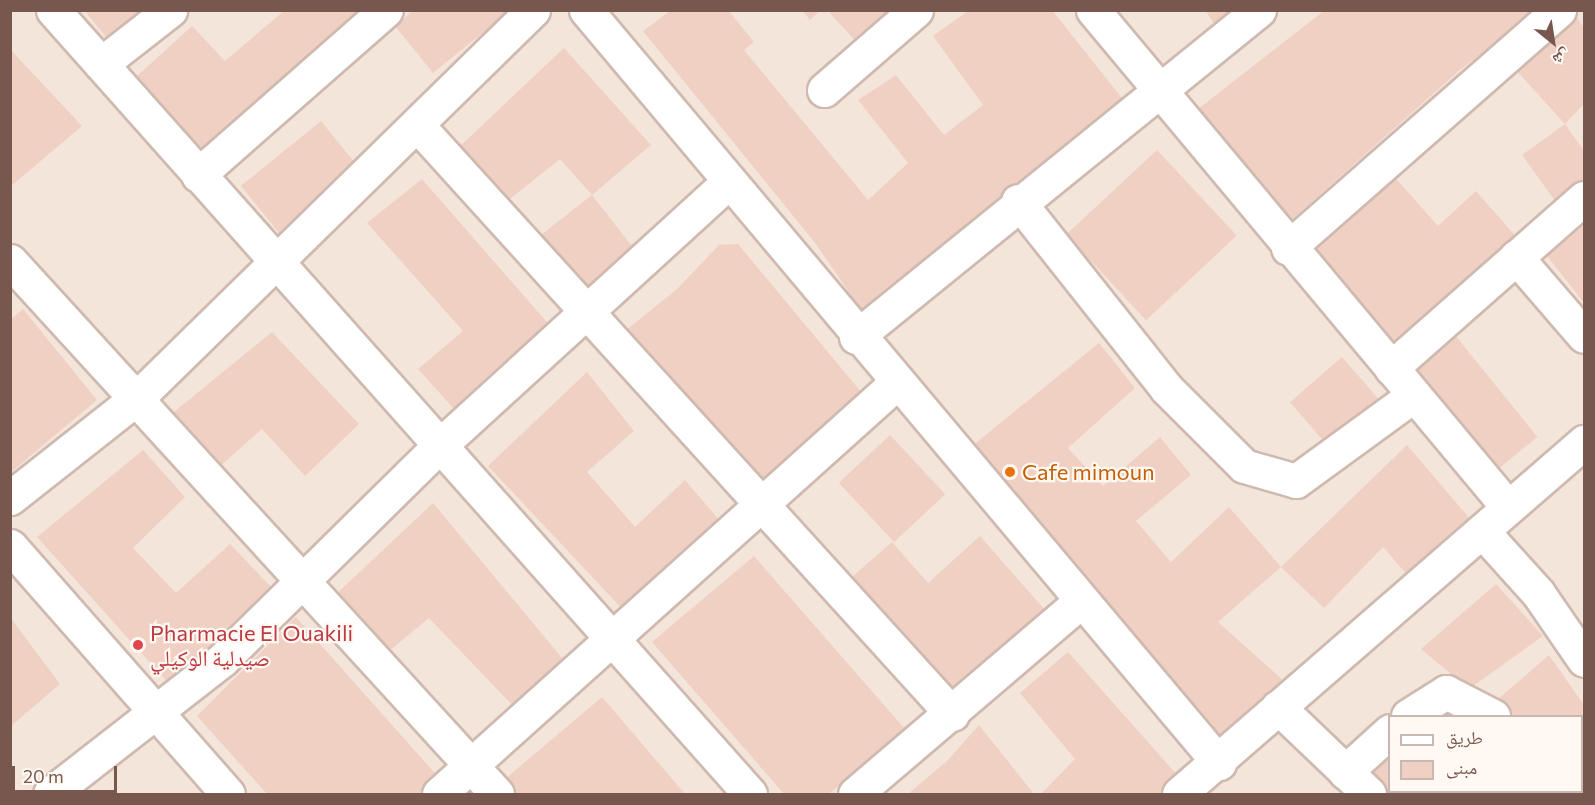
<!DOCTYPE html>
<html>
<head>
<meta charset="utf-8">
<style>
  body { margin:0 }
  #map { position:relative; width:1595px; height:805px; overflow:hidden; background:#fcf4ec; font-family:Commissioner,"Noto Naskh Arabic",sans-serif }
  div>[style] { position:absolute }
  .residential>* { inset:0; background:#f4e5da }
  .building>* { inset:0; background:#f1d0c4; transform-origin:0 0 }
  .roads { filter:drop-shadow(2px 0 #cfbab0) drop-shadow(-2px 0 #cfbab0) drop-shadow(0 2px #cfbab0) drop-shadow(0 -2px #cfbab0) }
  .minor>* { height:33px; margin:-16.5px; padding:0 16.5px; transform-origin:16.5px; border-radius:16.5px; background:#fff }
  .dots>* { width:16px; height:16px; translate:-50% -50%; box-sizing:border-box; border:3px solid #fff8f3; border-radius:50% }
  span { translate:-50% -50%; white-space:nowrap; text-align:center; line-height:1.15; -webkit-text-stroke:4.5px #fff8f3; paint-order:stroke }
  .food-label { font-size:22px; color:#c56008 }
  .left { translate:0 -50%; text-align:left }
  .health-label { font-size:22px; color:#be3a42 }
  .frame { position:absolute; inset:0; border:12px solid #78584e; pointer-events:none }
  .legend { position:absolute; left:1388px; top:715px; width:195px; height:78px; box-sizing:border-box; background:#fff8f3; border:2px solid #c9b8b1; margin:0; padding:8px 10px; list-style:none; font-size:18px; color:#78584e }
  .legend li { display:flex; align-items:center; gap:12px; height:30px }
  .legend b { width:30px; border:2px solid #c9b8b1 }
  .north { position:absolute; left:1523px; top:12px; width:60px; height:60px; -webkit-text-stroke:4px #fff8f3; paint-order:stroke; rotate:150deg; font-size:16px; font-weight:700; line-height:24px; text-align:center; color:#78584e }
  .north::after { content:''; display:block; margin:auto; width:21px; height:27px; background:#78584e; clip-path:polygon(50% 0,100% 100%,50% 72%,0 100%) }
  .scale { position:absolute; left:12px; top:766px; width:105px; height:27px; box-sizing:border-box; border:3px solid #78584e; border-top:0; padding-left:8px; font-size:18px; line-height:21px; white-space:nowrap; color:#78584e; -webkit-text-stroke:4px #fff8f3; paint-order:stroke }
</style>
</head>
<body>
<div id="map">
  <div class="residential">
    <div style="clip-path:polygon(evenodd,10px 11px,1584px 11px,1584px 794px,11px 794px,10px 11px,1390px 716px,1582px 716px,1582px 792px,1390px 792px,1390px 716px)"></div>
  </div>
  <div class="building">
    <div style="clip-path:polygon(84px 10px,149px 10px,110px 42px)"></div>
    <div style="clip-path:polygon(285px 10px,375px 10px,206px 156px,137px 76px,192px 26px,225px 61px)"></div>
    <div style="clip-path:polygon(414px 10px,511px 10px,433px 73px,395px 26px)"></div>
    <div style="clip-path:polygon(671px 10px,728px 10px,754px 42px,744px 50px,868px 200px,908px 163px,858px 100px,896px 75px,944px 135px,983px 105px,933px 36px,969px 10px,1052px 10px,1125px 102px,865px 316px,816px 244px,643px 31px)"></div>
    <div style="clip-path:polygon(802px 10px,821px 10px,810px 20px)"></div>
    <div style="clip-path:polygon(827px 10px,901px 10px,860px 46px)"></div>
    <div style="clip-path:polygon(1205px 10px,1240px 10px,1217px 28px)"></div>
    <div style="clip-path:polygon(1325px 10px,1539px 10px,1461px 69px,1289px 222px,1198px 109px)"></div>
    <div style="clip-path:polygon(1577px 18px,1584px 28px,1584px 104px,1565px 124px,1515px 69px)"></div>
    <div style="clip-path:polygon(564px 48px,651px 145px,592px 195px,560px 159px,505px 203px,457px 149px)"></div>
    <div style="clip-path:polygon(10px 49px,82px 126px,10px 187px)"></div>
    <div style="left:321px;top:121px;width:63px;height:103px;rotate:51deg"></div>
    <div style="clip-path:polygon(1565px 124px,1584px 151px,1584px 186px,1558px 205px,1522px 155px)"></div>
    <div style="left:1157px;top:150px;width:117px;height:124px;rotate:47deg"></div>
    <div style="clip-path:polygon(1391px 173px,1438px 226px,1476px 191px,1519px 240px,1392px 353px,1303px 252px)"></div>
    <div style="clip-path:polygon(422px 179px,552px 328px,454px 409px,418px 369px,463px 331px,367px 223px)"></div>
    <div style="left:592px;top:195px;width:74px;height:69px;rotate:52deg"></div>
    <div style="clip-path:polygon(1584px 225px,1584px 303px,1547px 256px)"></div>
    <div style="clip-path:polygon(738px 244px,867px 399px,763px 494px,625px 331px,677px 289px,719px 245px)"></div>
    <div style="clip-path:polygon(23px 309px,97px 400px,10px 473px,10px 320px)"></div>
    <div style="left:1450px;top:329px;width:139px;height:53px;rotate:51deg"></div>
    <div style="clip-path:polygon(272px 332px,359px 424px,305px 476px,262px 429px,217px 469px,169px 416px)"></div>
    <div style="clip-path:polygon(1099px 343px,1135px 388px,1068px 448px,1103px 486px,1160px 437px,1191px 475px,1136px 521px,1171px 562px,1229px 507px,1281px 567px,1218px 622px,1285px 682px,1223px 743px,967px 450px)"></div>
    <div style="left:1342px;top:357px;width:55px;height:69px;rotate:49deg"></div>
    <div style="clip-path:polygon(587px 372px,634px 431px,587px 472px,635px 527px,685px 480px,727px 529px,627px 614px,488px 466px)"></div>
    <div style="left:890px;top:435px;width:81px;height:70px;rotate:47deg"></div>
    <div style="clip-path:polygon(1407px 445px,1471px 520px,1409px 577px,1383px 547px,1324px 608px,1281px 567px)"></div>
    <div style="clip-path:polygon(143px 450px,185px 497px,133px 548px,176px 593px,230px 544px,272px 588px,170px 685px,37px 537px)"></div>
    <div style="clip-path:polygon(433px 503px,567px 664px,516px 709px,429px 618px,383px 656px,332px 598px)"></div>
    <div style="clip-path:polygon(980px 536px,1045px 610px,948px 697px,845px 583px,892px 542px,928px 583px)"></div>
    <div style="clip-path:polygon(754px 556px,905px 729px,829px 794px,784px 794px,652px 642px)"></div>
    <div style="clip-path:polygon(1496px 584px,1543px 636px,1469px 689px,1421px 649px)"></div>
    <div style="clip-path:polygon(10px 617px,60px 684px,10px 727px)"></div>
    <div style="clip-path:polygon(296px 617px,441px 780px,424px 794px,267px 794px,197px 716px)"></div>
    <div style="clip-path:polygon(1068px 652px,1179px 777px,1160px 794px,1041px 794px,1075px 759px,1020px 693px)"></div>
    <div style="clip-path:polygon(1549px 655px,1584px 705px,1584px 794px,1578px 792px,1582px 716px,1513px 716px,1497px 700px)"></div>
    <div style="clip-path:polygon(602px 697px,685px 794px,507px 794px,499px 784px)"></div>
    <div style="clip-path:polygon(979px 725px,1034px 794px,908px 794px,948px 760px)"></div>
    <div style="clip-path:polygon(1389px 751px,1389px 792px,1512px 794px,1386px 794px,1365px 774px)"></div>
    <div style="clip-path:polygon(10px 785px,19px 794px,10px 794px)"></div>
  </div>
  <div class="roads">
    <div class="minor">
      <div style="left:53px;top:10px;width:1049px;rotate:48.36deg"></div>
      <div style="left:586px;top:10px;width:984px;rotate:49.95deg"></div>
      <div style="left:1093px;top:10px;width:646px;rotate:50.15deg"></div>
      <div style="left:101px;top:64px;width:88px;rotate:-38deg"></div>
      <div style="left:824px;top:90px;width:122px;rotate:-41deg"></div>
      <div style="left:419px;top:127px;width:793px;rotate:47.76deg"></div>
      <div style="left:198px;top:175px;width:250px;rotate:-41.3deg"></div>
      <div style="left:1018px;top:201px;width:238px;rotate:51.6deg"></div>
      <div style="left:1166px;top:388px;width:110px;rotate:45deg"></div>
      <div style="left:1244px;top:466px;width:54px;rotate:16.1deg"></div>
      <div style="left:1296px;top:481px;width:146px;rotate:-36.1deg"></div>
      <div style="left:1288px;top:248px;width:361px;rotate:-41.3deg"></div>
      <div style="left:1516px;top:257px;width:104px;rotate:49.3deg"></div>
      <div style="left:10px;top:261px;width:722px;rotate:47.58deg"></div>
      <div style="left:856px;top:337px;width:519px;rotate:-39.06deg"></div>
      <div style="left:1391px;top:368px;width:257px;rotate:-41.4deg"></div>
      <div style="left:10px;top:498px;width:163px;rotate:-38.3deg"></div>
      <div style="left:138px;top:397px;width:553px;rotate:-44.41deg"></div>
      <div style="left:1482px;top:531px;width:84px;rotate:47.9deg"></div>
      <div style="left:1538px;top:593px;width:81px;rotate:55.5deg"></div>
      <div style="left:10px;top:546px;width:330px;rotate:48.7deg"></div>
      <div style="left:1278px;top:707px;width:126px;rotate:43.7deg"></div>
      <div style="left:1408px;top:716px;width:45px;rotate:-32.3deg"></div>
      <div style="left:1446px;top:692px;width:53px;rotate:27.1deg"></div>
      <div style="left:1345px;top:772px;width:61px;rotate:-42.3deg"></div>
      <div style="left:1560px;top:792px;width:3px;rotate:45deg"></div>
      <div style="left:50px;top:794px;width:218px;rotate:-37.9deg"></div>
      <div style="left:222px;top:660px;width:302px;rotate:-44.6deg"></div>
      <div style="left:437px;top:448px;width:394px;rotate:-42.4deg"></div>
      <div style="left:439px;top:794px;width:613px;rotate:-41.96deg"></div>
      <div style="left:855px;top:794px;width:296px;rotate:-40.5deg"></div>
      <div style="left:1179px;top:794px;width:537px;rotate:-41deg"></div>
    </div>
  </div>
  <div class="dots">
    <div style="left:1010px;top:472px;background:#e8710a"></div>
    <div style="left:138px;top:645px;background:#e0444e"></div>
  </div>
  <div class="food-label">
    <span class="left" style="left:1022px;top:472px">Cafe mimoun</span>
  </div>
  <div class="health-label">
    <span class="left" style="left:150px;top:645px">Pharmacie El Ouakili<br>صيدلية الوكيلي</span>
  </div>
  <div class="frame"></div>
  <ul class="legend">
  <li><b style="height:8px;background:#fff"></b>طريق</li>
  <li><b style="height:16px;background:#f1d0c4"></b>مبنى</li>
  </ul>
  <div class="north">ش</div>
  <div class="scale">20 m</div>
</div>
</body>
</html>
